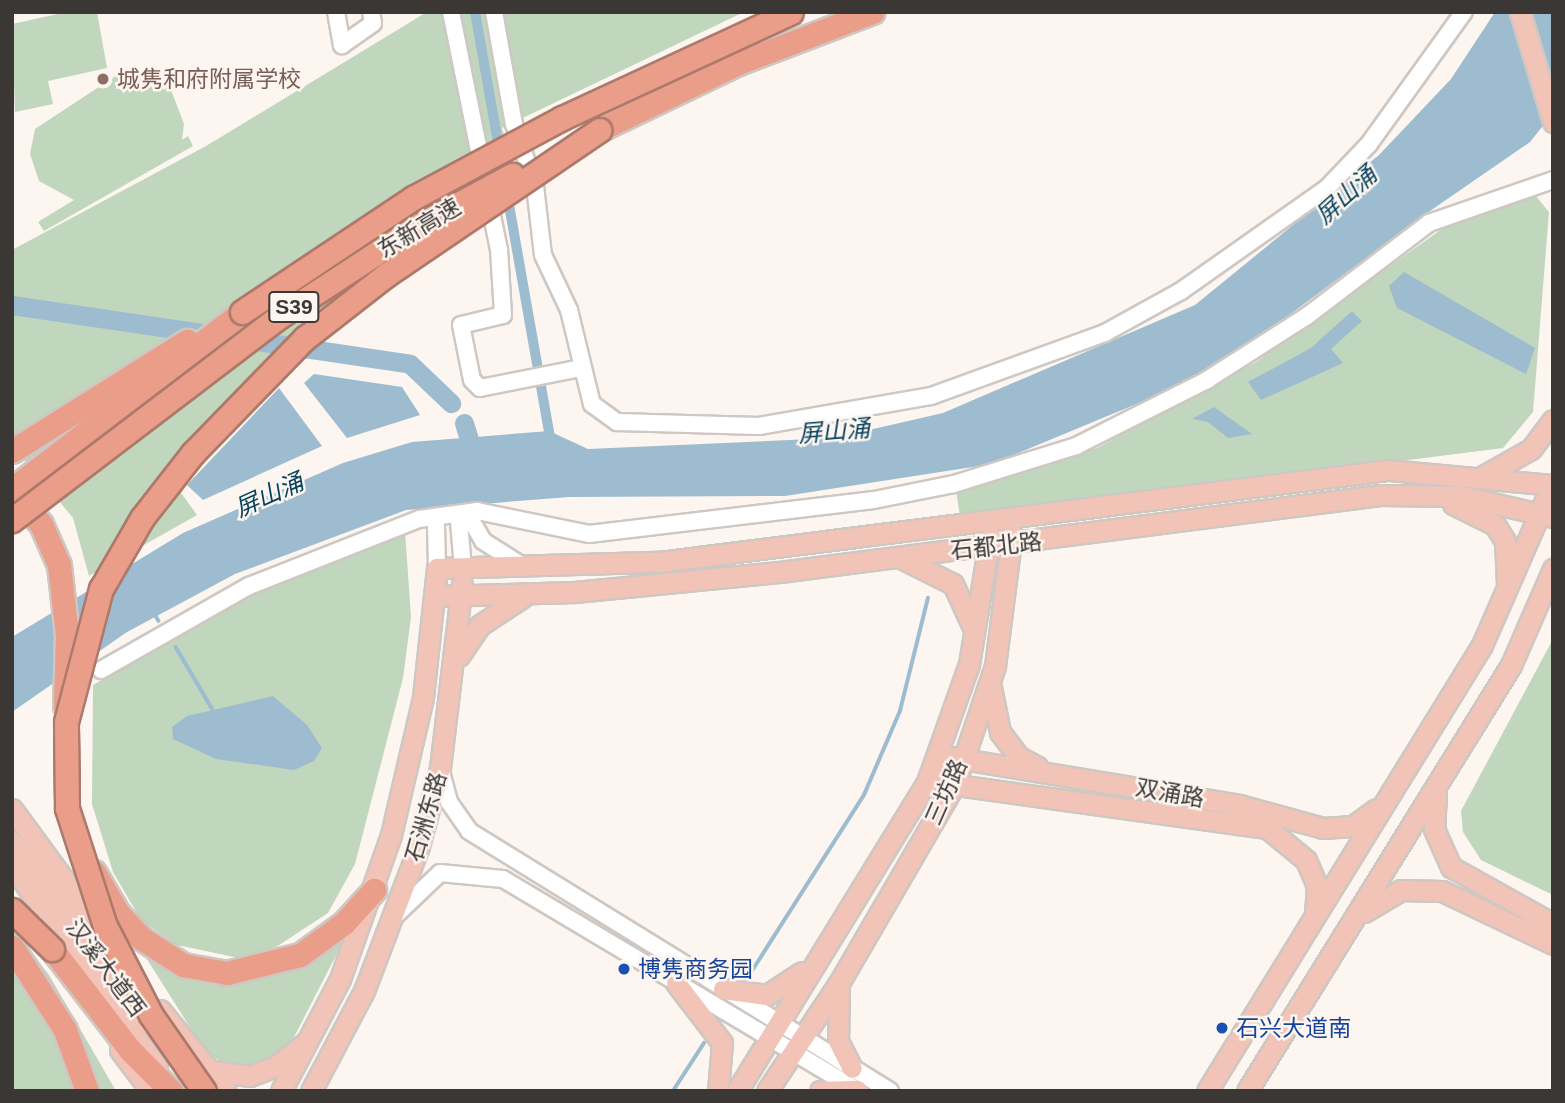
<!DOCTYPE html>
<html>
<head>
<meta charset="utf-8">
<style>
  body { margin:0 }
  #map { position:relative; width:1565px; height:1103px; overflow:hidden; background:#fcf5f0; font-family:Helvetica,"Noto Sans SC",sans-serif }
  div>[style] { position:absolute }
  .green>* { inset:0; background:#c0d6bd }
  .water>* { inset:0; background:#9dbccf }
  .stream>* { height:3.5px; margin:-1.75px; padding:0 1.75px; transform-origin:1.75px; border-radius:1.75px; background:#9dbccf }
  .canal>* { height:10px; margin:-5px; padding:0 5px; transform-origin:5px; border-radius:5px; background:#9dbccf }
  .river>* { height:19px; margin:-9.5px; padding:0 9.5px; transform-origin:9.5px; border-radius:9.5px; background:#9dbccf }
  .roads { filter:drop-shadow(2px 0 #cec7c2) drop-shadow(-2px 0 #cec7c2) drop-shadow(0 2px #cec7c2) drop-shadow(0 -2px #cec7c2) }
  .minor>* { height:16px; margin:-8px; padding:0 8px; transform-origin:8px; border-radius:8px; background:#fff }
  .major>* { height:19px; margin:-9.5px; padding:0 9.5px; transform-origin:9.5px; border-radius:9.5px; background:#f2c4b8 }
  .highway>* { height:23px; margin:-11.5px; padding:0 11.5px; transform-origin:11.5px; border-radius:11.5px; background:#ea9d88 }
  .bridges { filter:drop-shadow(2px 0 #ac796b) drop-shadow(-2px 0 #ac796b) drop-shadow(0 2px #ac796b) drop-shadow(0 -2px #ac796b) }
  .highway-bridge>* { height:23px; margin:-11.5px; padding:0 11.5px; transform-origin:11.5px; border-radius:11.5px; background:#ea9d88 }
  .dots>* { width:19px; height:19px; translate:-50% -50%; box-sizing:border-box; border:4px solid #fcf5f0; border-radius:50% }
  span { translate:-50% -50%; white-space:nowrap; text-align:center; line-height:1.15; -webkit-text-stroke:5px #fcf5f0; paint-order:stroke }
  .shield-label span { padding:2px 5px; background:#fcf5f0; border:2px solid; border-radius:5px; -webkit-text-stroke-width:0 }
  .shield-label { font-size:21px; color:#3a3735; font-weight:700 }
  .education-label { font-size:23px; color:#785e54 }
  .left { translate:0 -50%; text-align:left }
  .street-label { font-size:23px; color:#3a3735 }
  .transit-label { font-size:23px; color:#164399 }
  .water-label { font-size:24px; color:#06415d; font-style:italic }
  .frame { position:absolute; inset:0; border:14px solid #3a3735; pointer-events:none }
</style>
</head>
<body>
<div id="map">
  <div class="green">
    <div style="clip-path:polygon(67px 12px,97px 12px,107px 68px,48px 81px,53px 104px,15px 112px,12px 24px)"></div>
    <div style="clip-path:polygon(427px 12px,744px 12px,502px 128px,522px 193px,312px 341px,176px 486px,197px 515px,89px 576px,73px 518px,27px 462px,12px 454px,12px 250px,206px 146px)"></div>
    <div style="clip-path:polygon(132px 73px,158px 78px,171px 90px,184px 124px,182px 140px,188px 136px,193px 146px,44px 231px,38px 222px,74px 200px,39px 181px,30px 154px,35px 129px,117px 75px)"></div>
    <div style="clip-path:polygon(1535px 195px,1549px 212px,1533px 412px,1503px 448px,960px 517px,956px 490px,1097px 448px,1256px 362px,1446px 226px)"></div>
    <div style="clip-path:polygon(405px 531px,411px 617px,403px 678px,355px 864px,328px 913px,276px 947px,239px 958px,177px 945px,141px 920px,113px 872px,92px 804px,93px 685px,246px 598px)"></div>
    <div style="clip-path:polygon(1553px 639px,1553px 895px,1481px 860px,1463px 832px,1461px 811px)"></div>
    <div style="clip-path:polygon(12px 926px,49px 975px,116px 1091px,12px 1091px)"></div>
    <div style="clip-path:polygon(346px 936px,291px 1043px,266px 1064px,236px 1069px,207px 1054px,136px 942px,241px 980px,296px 966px)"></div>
  </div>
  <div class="water">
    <div style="clip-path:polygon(1495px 12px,1553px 12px,1553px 113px,1530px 142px,1414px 222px,1373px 254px,1378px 260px,1369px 265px,1362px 261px,1211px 373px,992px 464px,785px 496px,569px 497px,406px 510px,235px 574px,127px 632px,12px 712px,12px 637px,183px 533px,343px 463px,412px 442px,549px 431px,588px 449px,834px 438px,943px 413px,1195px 305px,1379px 155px,1451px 79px)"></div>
    <div style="clip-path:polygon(1404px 272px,1535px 348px,1526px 374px,1397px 308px,1389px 286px)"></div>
    <div style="clip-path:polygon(1352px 311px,1362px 321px,1331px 349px,1343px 363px,1261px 400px,1248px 382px,1311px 348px)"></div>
    <div style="clip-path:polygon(314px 374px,402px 387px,420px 415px,347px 438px,304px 383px)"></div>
    <div style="clip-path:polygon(279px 388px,322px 446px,203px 500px,187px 485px)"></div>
    <div style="clip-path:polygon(1214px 407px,1252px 434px,1228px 438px,1208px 422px,1192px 419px)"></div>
    <div style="clip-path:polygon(273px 696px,307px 725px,322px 748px,314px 761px,294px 770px,216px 759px,173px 739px,172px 727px,187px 716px)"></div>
  </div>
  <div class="stream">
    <div style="left:154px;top:613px;width:9px;rotate:58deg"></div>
    <div style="left:176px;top:647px;width:71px;rotate:59.5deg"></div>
    <div style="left:743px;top:985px;width:225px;rotate:-57.5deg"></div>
    <div style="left:864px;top:795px;width:91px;rotate:-66.8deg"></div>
    <div style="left:900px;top:711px;width:116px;rotate:-76.1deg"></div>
    <div style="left:673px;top:1091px;width:57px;rotate:-57.1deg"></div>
  </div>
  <div class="canal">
    <div style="left:475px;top:12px;width:439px;rotate:80deg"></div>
  </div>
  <div class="river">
    <div style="left:12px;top:305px;width:402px;rotate:8.4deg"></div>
    <div style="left:410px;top:364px;width:57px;rotate:43.6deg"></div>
    <div style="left:464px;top:423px;width:41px;rotate:72.9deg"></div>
  </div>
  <div class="roads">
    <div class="minor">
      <div style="left:336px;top:12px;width:34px;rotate:80deg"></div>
      <div style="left:342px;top:45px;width:38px;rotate:-35deg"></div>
      <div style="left:373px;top:23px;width:11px;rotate:-100deg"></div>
      <div style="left:451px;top:12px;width:242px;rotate:78.6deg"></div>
      <div style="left:499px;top:249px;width:66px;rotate:86.5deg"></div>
      <div style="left:503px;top:315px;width:43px;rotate:166.6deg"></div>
      <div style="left:461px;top:325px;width:56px;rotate:78.7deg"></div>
      <div style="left:472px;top:380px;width:11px;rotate:45deg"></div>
      <div style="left:480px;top:388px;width:103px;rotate:-11.2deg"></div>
      <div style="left:494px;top:12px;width:114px;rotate:79.9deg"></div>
      <div style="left:514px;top:124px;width:65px;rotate:71.3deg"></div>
      <div style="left:535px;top:186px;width:69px;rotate:83.4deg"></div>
      <div style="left:543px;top:255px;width:61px;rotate:64.7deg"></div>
      <div style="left:569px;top:310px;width:97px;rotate:76.3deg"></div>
      <div style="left:592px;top:404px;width:31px;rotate:36deg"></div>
      <div style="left:617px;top:422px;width:142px;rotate:1.6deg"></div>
      <div style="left:759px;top:426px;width:175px;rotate:-9.9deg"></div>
      <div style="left:931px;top:396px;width:185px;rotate:-19.9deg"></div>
      <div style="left:1105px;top:333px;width:87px;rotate:-28.9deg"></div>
      <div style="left:1181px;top:291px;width:179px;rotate:-35.2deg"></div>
      <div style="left:1327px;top:188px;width:61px;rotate:-46.3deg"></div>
      <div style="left:1369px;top:144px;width:163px;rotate:-54.3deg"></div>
      <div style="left:471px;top:520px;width:24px;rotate:60deg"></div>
      <div style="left:483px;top:541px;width:45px;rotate:32.3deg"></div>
      <div style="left:459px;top:522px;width:47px;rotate:85.1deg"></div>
      <div style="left:436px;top:526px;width:42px;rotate:88.6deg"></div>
      <div style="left:101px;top:670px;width:170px;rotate:-29.6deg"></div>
      <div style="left:249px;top:586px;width:183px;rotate:-21.5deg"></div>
      <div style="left:419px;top:519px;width:59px;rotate:-7.9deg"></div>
      <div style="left:477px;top:511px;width:114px;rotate:11.6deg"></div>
      <div style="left:589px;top:534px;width:287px;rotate:-6.8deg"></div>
      <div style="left:874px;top:500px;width:82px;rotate:-11.3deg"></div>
      <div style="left:954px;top:484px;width:128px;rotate:-17.3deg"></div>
      <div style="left:1076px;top:446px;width:147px;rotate:-26.7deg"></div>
      <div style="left:1207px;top:380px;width:119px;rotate:-32.6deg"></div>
      <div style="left:1307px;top:316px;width:153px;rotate:-37.3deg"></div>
      <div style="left:1429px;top:223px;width:131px;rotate:-19.1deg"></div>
      <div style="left:440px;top:768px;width:35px;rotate:75deg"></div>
      <div style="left:449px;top:802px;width:35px;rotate:55deg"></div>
      <div style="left:469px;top:831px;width:495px;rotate:31.7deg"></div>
      <div style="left:397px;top:914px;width:59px;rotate:-43.6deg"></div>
      <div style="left:440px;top:873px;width:63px;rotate:5.4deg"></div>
      <div style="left:503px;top:879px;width:414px;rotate:30.8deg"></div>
    </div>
    <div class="major">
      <div style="left:1520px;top:12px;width:115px;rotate:73.3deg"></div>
      <div style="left:1483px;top:476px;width:55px;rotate:-29.4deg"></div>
      <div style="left:1531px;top:449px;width:36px;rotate:-53deg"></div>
      <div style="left:1453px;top:504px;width:47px;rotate:26.6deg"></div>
      <div style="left:1495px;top:525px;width:19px;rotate:58deg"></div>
      <div style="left:1505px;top:541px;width:43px;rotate:87.3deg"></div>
      <div style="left:901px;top:558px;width:58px;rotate:26.6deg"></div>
      <div style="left:953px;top:584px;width:47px;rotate:65.1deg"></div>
      <div style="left:437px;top:596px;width:137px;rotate:-1.7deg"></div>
      <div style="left:574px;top:592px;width:214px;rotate:-5.6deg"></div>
      <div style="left:787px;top:571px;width:598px;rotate:-7.3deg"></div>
      <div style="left:1380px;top:495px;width:82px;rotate:0.7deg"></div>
      <div style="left:1462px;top:496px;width:93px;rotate:13deg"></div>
      <div style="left:459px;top:656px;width:37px;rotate:-56deg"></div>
      <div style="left:480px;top:625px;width:51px;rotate:-33.1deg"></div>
      <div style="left:991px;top:687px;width:46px;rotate:78.7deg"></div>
      <div style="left:1000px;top:732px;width:31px;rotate:53deg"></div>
      <div style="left:1019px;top:757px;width:21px;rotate:28deg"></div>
      <div style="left:950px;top:757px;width:293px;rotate:9.4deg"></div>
      <div style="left:1239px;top:805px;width:87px;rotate:15.3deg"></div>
      <div style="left:1323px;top:828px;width:30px;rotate:-4deg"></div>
      <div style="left:1353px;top:826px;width:29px;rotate:-36deg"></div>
      <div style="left:942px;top:783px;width:328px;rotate:7.9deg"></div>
      <div style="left:1267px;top:828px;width:50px;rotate:39.4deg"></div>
      <div style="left:1306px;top:860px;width:28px;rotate:67deg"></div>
      <div style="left:1317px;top:886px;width:28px;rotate:94deg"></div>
      <div style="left:1436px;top:793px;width:36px;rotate:93deg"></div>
      <div style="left:1434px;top:829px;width:42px;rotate:65.9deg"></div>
      <div style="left:1451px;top:867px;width:117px;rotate:29.2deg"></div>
      <div style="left:12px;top:809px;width:157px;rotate:53.8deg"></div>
      <div style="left:12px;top:842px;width:228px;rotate:53deg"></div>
      <div style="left:12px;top:866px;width:248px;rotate:54.2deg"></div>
      <div style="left:1364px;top:912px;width:43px;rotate:-30.7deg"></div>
      <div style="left:1401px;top:890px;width:41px;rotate:1.4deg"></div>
      <div style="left:1442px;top:891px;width:123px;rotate:25.5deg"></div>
      <div style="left:676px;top:983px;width:76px;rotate:52.5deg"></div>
      <div style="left:722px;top:1043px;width:48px;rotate:94.8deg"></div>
      <div style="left:839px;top:986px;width:55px;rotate:91deg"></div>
      <div style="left:838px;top:1041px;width:30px;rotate:63deg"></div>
      <div style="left:723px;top:989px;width:44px;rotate:7.8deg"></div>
      <div style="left:767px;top:995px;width:42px;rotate:-33.3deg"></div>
      <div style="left:160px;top:1010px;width:104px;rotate:50.8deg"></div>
      <div style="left:120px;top:1050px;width:51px;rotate:52.9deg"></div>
      <div style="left:206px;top:1070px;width:44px;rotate:7.8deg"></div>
      <div style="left:250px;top:1076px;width:28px;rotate:-21deg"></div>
      <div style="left:276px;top:1066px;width:37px;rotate:-38deg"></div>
      <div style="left:281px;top:1091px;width:127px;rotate:-62.2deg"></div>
      <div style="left:340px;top:979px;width:153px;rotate:-70.5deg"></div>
      <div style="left:391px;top:835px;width:142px;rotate:-76.9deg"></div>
      <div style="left:423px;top:697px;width:130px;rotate:-83.8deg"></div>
      <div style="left:437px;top:568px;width:221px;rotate:-1.6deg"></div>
      <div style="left:658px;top:562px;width:736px;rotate:-7.18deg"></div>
      <div style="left:1388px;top:470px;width:166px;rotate:5.2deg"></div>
      <div style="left:311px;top:1091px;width:113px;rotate:-62.1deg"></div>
      <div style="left:364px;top:991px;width:155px;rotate:-69.2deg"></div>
      <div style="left:419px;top:846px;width:81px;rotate:-74.9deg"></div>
      <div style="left:440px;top:768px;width:185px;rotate:-83.2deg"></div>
      <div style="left:737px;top:1091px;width:363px;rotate:-58.4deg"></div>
      <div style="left:927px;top:782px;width:125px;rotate:-70.4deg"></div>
      <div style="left:969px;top:664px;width:130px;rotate:-80.7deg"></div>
      <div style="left:767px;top:1091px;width:130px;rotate:-56.3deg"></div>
      <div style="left:839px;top:983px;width:230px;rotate:-59.8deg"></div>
      <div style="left:955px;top:784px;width:125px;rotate:-71.3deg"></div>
      <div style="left:995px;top:666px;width:133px;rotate:-82.7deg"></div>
      <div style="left:820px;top:1091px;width:37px;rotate:-2deg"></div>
      <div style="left:1207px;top:1091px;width:524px;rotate:-58.34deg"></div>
      <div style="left:1482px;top:645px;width:157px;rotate:-66.4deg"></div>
      <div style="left:1247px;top:1091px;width:501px;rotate:-58.21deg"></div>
      <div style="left:1511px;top:665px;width:105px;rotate:-66.4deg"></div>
    </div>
    <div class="highway">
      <div style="left:599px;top:130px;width:152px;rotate:-25.7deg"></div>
      <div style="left:736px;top:64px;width:146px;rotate:-20.9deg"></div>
      <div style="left:12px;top:451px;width:207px;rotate:-32.2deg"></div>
      <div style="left:12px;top:489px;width:290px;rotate:-37.6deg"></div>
      <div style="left:12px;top:491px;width:44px;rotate:48.7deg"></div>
      <div style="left:41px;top:524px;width:45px;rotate:66.3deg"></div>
      <div style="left:59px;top:565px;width:70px;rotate:83.5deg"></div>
      <div style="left:67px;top:635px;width:71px;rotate:91.6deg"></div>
      <div style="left:94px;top:872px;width:48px;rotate:59.7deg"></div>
      <div style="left:118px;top:913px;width:34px;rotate:47deg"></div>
      <div style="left:141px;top:938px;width:50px;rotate:32.7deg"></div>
      <div style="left:183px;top:965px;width:45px;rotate:10.3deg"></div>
      <div style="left:227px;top:973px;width:75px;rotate:-13.9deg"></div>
      <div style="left:300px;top:955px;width:54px;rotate:-36deg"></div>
      <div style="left:344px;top:923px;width:45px;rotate:-47.7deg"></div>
      <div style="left:12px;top:947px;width:98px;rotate:57.4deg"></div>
      <div style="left:65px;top:1030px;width:65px;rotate:70.2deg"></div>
      <div style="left:52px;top:949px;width:128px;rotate:52.3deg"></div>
      <div style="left:130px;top:1050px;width:58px;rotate:45deg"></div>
    </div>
  </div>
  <div class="bridges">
    <div class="highway-bridge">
      <div style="left:242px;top:312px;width:206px;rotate:-33.7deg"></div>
      <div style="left:413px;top:198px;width:169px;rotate:-28.2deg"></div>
      <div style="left:562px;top:118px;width:252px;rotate:-24.8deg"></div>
      <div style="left:12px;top:520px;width:337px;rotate:-37.3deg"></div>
      <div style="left:280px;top:316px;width:166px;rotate:-33.2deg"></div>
      <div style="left:419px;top:225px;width:106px;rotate:-28.3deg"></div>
      <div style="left:12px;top:910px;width:56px;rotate:44.3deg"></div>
      <div style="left:204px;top:1091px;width:93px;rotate:-124.9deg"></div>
      <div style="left:151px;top:1015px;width:100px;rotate:-117.3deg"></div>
      <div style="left:105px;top:926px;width:124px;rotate:-107.9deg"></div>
      <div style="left:67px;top:808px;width:86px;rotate:-90.7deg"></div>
      <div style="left:66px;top:722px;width:138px;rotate:-75.3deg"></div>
      <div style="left:101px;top:589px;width:82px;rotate:-60deg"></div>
      <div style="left:142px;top:518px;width:83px;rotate:-51.9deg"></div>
      <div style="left:193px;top:453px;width:161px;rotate:-45.8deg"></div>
      <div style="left:305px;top:338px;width:103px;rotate:-37.9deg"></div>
      <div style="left:386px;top:275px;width:258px;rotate:-34.2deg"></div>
    </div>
  </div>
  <div class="dots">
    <div style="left:103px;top:79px;background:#8d6e63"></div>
    <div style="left:624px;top:969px;background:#1a4fb4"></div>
    <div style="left:1222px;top:1028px;background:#1a4fb4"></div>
  </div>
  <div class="shield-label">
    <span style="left:294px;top:307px">S39</span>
  </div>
  <div class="education-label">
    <span class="left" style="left:117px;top:79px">城隽和府附属学校</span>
  </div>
  <div class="street-label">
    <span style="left:419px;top:228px;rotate:-31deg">东新高速</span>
    <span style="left:996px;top:546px;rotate:-6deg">石都北路</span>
    <span style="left:946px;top:792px;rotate:-66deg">三坊路</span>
    <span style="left:1170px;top:793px;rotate:10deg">双涌路</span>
    <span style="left:426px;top:817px;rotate:-74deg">石洲东路</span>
    <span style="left:106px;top:968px;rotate:53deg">汉溪大道西</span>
  </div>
  <div class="transit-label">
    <span class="left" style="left:638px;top:969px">博隽商务园</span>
    <span class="left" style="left:1236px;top:1028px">石兴大道南</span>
  </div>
  <div class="water-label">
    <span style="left:1346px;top:195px;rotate:-42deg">屏山涌</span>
    <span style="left:834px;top:431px;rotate:-5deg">屏山涌</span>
    <span style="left:269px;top:495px;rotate:-24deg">屏山涌</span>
  </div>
  <div class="frame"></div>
</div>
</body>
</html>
